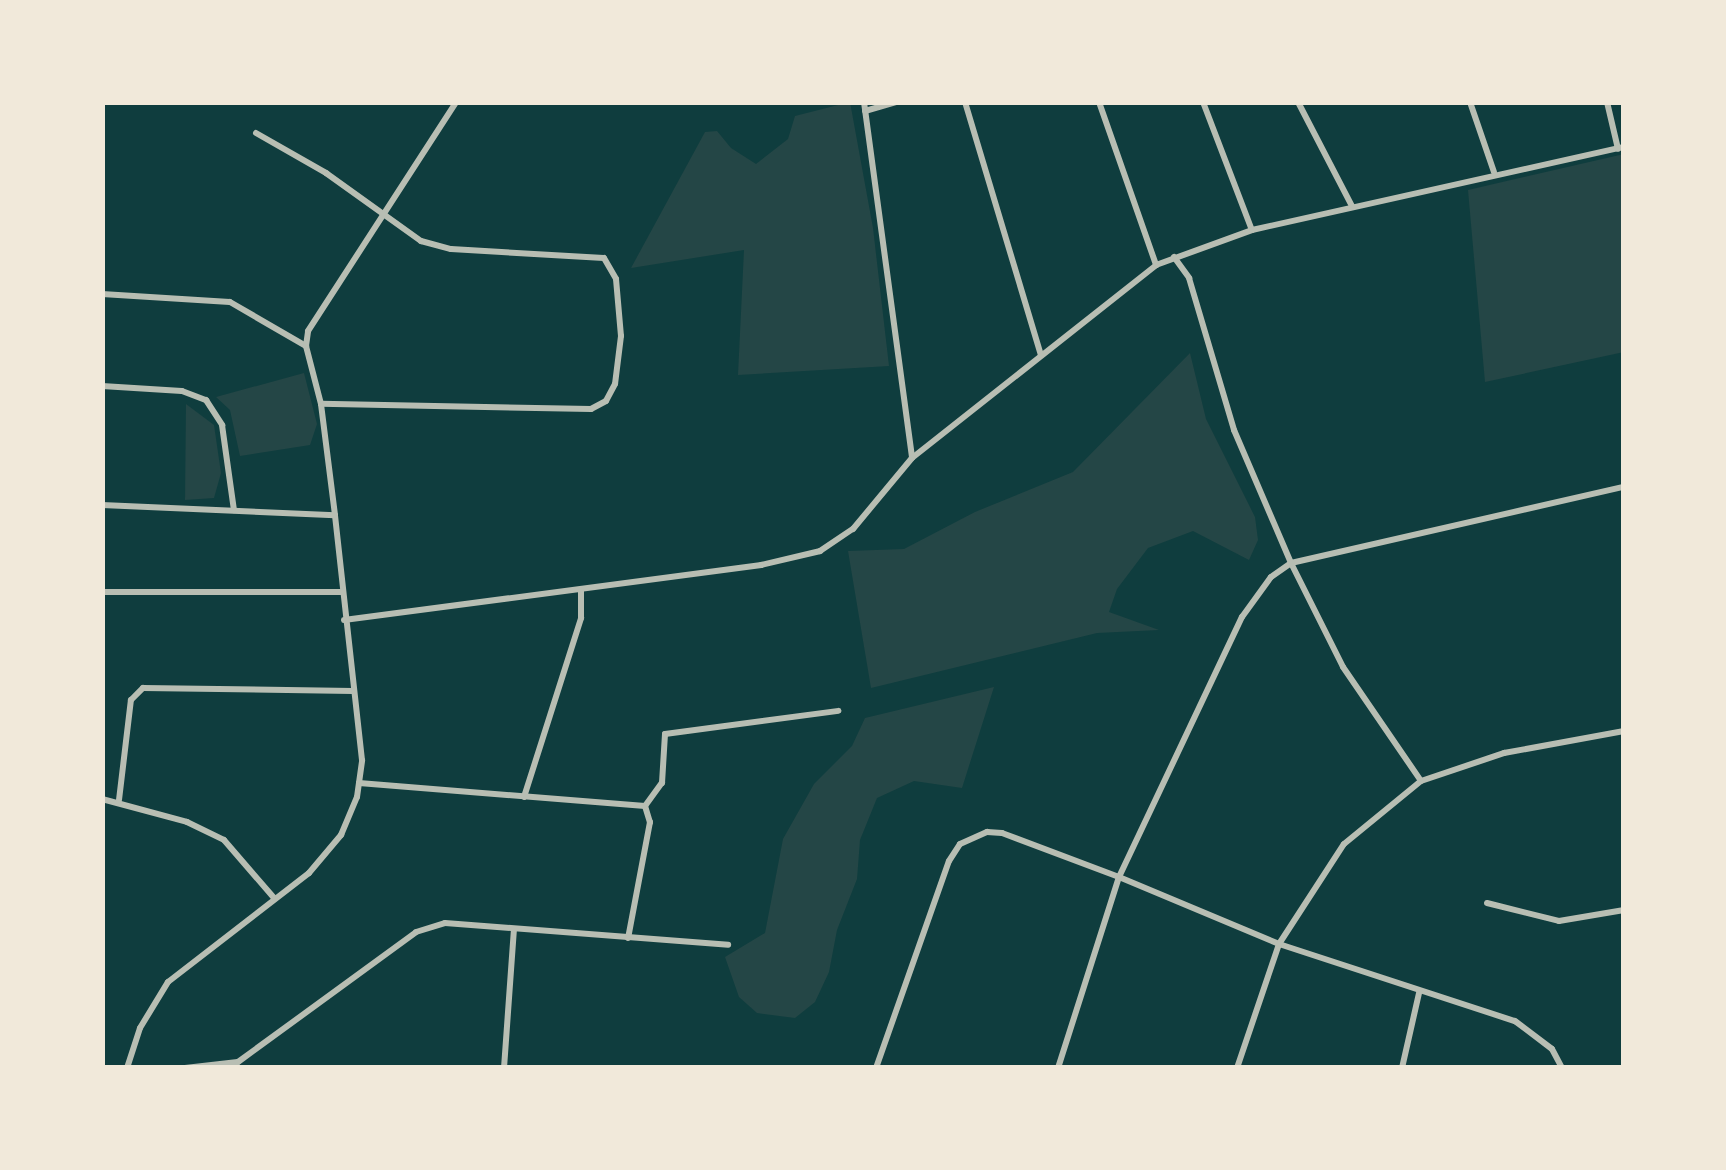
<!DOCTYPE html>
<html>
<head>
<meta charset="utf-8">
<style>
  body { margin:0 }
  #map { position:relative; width:1726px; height:1170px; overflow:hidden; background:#0f3d3e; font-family:Helvetica,sans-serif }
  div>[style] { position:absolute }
  .green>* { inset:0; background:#244646 }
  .minor>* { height:6px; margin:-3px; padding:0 3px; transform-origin:3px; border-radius:3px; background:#b8beb3 }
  span { translate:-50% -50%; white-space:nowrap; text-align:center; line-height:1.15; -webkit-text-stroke:9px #f1e9da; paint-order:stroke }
  .frame { position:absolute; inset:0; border:105px solid #f1e9da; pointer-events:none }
</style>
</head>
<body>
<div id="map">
  <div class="green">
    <div style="clip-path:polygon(850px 102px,873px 228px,889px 366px,738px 375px,744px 250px,631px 268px,705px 132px,717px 131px,731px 148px,756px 164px,788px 139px,795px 116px)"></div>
    <div style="clip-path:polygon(1624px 154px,1624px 352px,1485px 382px,1468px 190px)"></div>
    <div style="clip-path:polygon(1190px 353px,1206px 419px,1255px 517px,1258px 540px,1249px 560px,1193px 531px,1148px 548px,1117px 589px,1109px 612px,1159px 630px,1097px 633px,871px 688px,848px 551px,904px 549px,975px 512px,1073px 472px)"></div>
    <div style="clip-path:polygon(304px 373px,317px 424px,310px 445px,240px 456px,230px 410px,216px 397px)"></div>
    <div style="clip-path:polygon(186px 404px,214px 425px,221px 473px,214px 498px,185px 500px)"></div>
    <div style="clip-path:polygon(994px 687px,962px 788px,914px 781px,877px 798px,860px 840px,857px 879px,837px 930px,829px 972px,815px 1002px,795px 1018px,757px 1013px,739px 997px,725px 957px,765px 933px,783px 839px,814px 784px,852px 746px,865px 718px)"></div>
  </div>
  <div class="minor">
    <div style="left:864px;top:102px;width:359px;rotate:82.3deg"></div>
    <div style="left:965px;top:102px;width:264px;rotate:73.3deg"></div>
    <div style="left:1099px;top:102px;width:173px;rotate:70.7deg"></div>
    <div style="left:1203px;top:102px;width:137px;rotate:69.1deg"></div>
    <div style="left:1298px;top:102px;width:117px;rotate:62.6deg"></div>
    <div style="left:1470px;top:102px;width:74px;rotate:71.1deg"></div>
    <div style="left:1607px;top:102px;width:48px;rotate:76.8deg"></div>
    <div style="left:865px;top:111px;width:33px;rotate:-16deg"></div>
    <div style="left:256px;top:133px;width:81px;rotate:29.7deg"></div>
    <div style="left:326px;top:173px;width:117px;rotate:35.6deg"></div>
    <div style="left:421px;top:241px;width:31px;rotate:15deg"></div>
    <div style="left:451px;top:249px;width:153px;rotate:3.4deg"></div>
    <div style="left:604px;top:258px;width:24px;rotate:60deg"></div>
    <div style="left:616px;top:279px;width:57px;rotate:85deg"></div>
    <div style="left:621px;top:336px;width:48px;rotate:97.1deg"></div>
    <div style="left:615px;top:384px;width:19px;rotate:118deg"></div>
    <div style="left:606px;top:401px;width:17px;rotate:152deg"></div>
    <div style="left:591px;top:409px;width:270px;rotate:-178.9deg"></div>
    <div style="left:1174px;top:257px;width:26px;rotate:54deg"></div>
    <div style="left:1189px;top:278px;width:159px;rotate:73.5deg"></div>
    <div style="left:1234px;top:430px;width:145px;rotate:66.8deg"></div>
    <div style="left:1291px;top:563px;width:116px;rotate:63.4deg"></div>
    <div style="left:1343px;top:667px;width:138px;rotate:55.6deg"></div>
    <div style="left:102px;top:294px;width:128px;rotate:3.6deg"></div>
    <div style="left:230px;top:302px;width:88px;rotate:30.1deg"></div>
    <div style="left:102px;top:386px;width:80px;rotate:3.6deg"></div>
    <div style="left:182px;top:391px;width:26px;rotate:21deg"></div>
    <div style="left:206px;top:400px;width:30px;rotate:57deg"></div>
    <div style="left:222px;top:425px;width:86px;rotate:82deg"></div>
    <div style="left:102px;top:505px;width:233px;rotate:2.5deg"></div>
    <div style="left:102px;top:592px;width:239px"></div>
    <div style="left:344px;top:620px;width:421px;rotate:-7.5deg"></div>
    <div style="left:761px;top:565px;width:61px;rotate:-13.3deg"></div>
    <div style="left:820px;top:551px;width:40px;rotate:-34deg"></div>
    <div style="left:853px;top:529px;width:92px;rotate:-50.3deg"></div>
    <div style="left:912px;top:458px;width:311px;rotate:-38.3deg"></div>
    <div style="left:1156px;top:265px;width:102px;rotate:-20deg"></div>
    <div style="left:1252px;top:230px;width:381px;rotate:-12.6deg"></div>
    <div style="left:359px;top:783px;width:287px;rotate:4.6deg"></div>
    <div style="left:645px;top:806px;width:17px;rotate:73deg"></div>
    <div style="left:650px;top:822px;width:118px;rotate:100.7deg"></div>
    <div style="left:524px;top:797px;width:188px;rotate:-72.3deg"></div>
    <div style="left:581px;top:618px;width:28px;rotate:-90deg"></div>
    <div style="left:102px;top:799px;width:88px;rotate:15.1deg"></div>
    <div style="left:187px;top:822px;width:41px;rotate:25.9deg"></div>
    <div style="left:224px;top:840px;width:77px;rotate:49.2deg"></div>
    <div style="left:119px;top:800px;width:101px;rotate:-83.2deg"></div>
    <div style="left:131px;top:700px;width:17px;rotate:-45deg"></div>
    <div style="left:143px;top:688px;width:210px;rotate:0.8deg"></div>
    <div style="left:645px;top:806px;width:29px;rotate:-54deg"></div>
    <div style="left:662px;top:783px;width:49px;rotate:-86.5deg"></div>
    <div style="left:665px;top:734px;width:175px;rotate:-7.6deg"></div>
    <div style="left:1487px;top:903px;width:74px;rotate:14deg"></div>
    <div style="left:1559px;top:921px;width:66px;rotate:-9.6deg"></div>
    <div style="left:127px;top:1068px;width:42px;rotate:-72deg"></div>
    <div style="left:140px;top:1028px;width:54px;rotate:-58.7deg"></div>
    <div style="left:168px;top:982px;width:178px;rotate:-37.7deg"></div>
    <div style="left:309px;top:873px;width:50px;rotate:-49.9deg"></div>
    <div style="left:341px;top:835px;width:41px;rotate:-67.2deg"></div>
    <div style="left:357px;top:797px;width:37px;rotate:-82deg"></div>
    <div style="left:362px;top:760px;width:246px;rotate:-96.3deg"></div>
    <div style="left:335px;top:515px;width:112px;rotate:-97.2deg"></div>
    <div style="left:321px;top:404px;width:60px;rotate:-104.5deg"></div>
    <div style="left:306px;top:346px;width:15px;rotate:-82deg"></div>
    <div style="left:308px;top:331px;width:273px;rotate:-57.1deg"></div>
    <div style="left:185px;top:1068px;width:53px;rotate:-6.5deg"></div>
    <div style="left:238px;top:1062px;width:220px;rotate:-36.1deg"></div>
    <div style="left:416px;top:932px;width:30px;rotate:-17deg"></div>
    <div style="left:445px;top:923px;width:284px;rotate:4.4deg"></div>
    <div style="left:504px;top:1068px;width:139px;rotate:-85.9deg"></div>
    <div style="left:876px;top:1068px;width:219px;rotate:-70.6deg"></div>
    <div style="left:949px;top:861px;width:20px;rotate:-57deg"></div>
    <div style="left:960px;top:844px;width:30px;rotate:-24deg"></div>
    <div style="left:987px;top:832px;width:15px;rotate:4deg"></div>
    <div style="left:1002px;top:833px;width:125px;rotate:20.6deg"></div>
    <div style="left:1119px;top:877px;width:173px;rotate:22.7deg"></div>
    <div style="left:1279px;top:944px;width:248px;rotate:18.1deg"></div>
    <div style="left:1515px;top:1021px;width:46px;rotate:37.1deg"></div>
    <div style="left:1552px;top:1049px;width:21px;rotate:62deg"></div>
    <div style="left:1058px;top:1068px;width:201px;rotate:-72.3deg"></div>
    <div style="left:1119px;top:877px;width:288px;rotate:-64.7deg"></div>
    <div style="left:1242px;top:617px;width:49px;rotate:-54.1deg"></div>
    <div style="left:1271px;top:577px;width:24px;rotate:-35deg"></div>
    <div style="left:1291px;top:563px;width:342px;rotate:-12.9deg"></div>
    <div style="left:1237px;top:1068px;width:131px;rotate:-71.3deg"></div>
    <div style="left:1279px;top:944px;width:119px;rotate:-57deg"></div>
    <div style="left:1344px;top:844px;width:99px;rotate:-39.3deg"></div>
    <div style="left:1421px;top:781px;width:88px;rotate:-18.6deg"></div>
    <div style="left:1504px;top:753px;width:122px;rotate:-10.4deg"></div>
    <div style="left:1402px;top:1068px;width:77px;rotate:-77.2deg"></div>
  </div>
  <div class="frame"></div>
</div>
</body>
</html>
